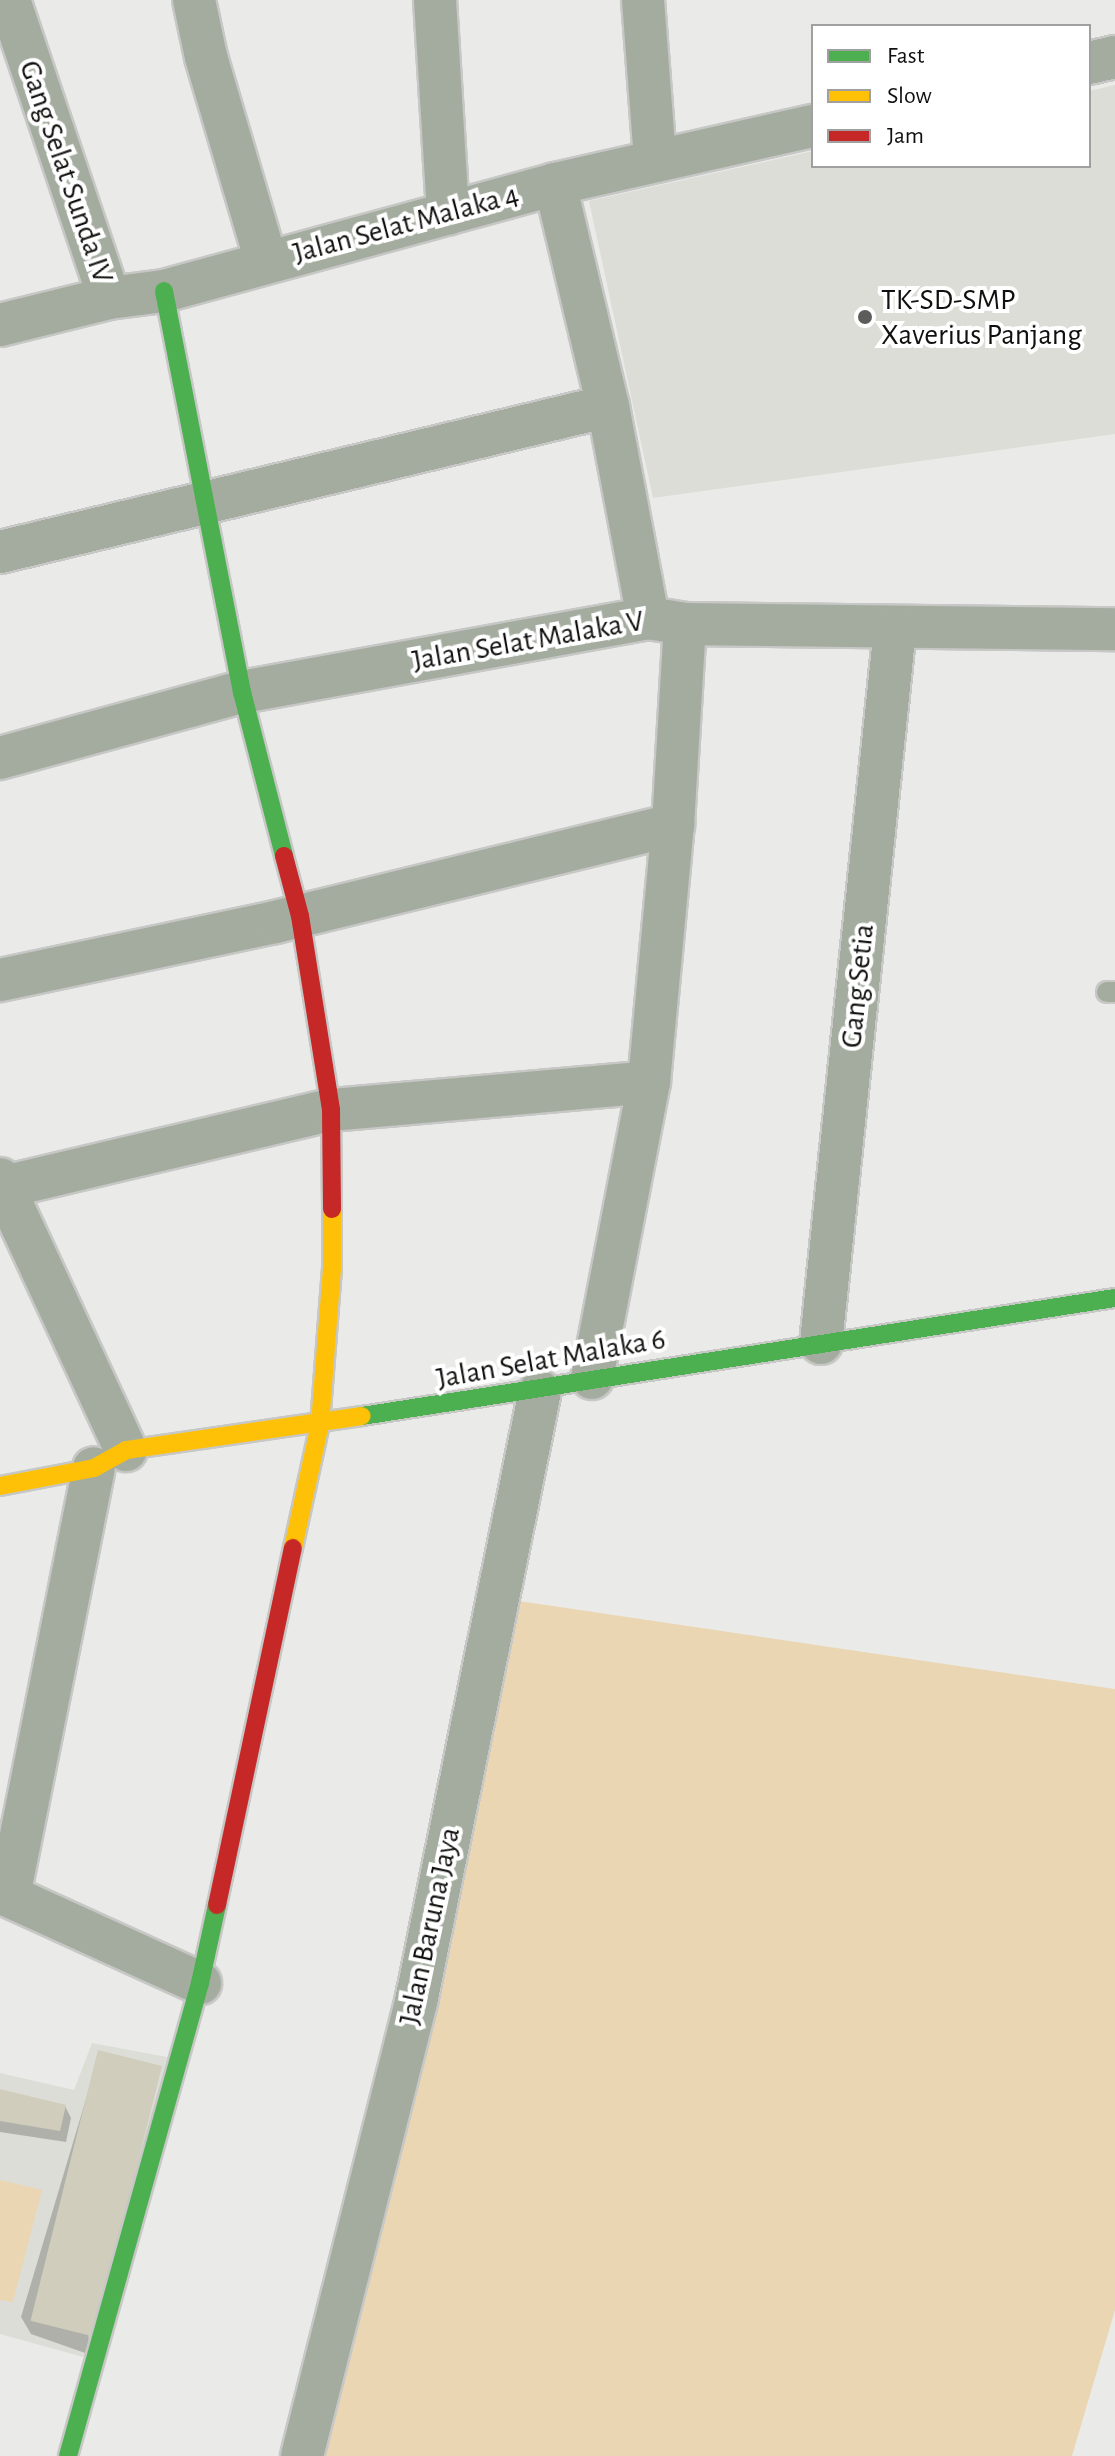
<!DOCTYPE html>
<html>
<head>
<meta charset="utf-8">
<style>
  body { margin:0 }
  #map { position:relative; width:1115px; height:2456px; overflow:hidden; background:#eaebe9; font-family:"Alegreya Sans",sans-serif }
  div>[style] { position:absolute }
  .built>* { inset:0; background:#dcddd6 }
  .green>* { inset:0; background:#ebd6b3 }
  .shadow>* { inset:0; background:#0003 }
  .building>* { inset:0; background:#d0cdbc; transform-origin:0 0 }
  .roads { filter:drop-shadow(2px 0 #c7c8c6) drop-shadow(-2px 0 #c7c8c6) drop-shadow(0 2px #c7c8c6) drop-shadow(0 -2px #c7c8c6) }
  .lane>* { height:20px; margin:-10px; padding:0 10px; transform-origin:10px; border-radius:10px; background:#a4aca0 }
  .street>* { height:42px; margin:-21px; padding:0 21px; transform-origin:21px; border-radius:21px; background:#a4aca0 }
  .fast>* { height:18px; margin:-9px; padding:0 9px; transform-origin:9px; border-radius:9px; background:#4caf50 }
  .slow>* { height:18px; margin:-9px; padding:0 9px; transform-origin:9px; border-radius:9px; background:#ffc107 }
  .jam>* { height:18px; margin:-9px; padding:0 9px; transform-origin:9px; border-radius:9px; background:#c62828 }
  .dots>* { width:22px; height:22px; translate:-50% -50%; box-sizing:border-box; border:4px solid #fff; border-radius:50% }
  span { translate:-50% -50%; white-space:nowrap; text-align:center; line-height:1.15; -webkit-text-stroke:8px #fff; paint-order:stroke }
  .street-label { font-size:30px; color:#10110f }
  .poi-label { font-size:30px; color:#10110f }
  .left { translate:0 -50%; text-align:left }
  .legend { position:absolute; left:811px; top:24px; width:280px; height:144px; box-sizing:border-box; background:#fff; border:2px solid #9fa09f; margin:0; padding:10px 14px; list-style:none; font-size:24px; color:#10110f }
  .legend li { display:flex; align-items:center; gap:16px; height:40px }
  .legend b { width:40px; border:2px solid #9fa09f }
</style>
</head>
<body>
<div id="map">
  <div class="built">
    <div style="clip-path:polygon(1115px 85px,1115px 434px,653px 498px,589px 201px,813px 151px,813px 166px,1089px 166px,1089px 91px)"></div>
    <div style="clip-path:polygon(92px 2043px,167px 2057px,87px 2358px,0 2334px,0 2073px,74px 2090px)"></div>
  </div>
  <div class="green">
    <div style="clip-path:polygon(519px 1601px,1115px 1689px,1115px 2310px,1072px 2456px,314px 2456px)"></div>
    <div style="clip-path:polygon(0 2180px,42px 2190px,13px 2302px,0 2300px)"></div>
  </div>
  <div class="shadow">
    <div style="clip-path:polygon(100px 2052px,88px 2354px,31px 2334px,21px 2317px)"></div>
    <div style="clip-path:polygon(0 2091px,65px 2106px,71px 2118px,66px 2142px,0 2132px)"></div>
  </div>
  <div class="building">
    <div style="left:98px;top:2050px;width:66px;height:279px;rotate:14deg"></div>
    <div style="clip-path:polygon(0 2089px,66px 2105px,60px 2131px,0 2121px)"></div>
  </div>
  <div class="roads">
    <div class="lane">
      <div style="left:1107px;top:992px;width:8px"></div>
    </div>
    <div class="street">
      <div style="left:9px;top:0;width:314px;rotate:71.4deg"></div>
      <div style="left:194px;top:0;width:58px;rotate:78.1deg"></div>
      <div style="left:206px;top:57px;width:213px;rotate:73.6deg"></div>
      <div style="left:435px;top:0;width:214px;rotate:86.5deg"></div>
      <div style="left:643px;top:0;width:161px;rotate:85.7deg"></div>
      <div style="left:1089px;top:63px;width:27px;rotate:-13deg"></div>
      <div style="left:555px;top:184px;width:228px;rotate:76.6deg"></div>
      <div style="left:608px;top:406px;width:216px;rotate:79.3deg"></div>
      <div style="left:0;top:325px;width:112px;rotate:-13.9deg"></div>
      <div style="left:109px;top:298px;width:55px;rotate:-7.3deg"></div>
      <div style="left:164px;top:291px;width:405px;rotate:-15.3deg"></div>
      <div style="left:555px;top:184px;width:264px;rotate:-12.7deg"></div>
      <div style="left:0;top:552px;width:625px;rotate:-13.5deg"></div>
      <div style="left:0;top:758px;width:251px;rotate:-15.3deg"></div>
      <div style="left:242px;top:692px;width:413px;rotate:-10.3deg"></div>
      <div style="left:648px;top:618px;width:37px;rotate:9deg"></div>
      <div style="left:685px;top:624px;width:430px;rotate:0.7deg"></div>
      <div style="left:0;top:980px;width:281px;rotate:-11.9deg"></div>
      <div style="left:275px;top:922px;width:410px;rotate:-13.7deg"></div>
      <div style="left:0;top:1179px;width:299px;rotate:65.1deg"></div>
      <div style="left:4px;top:1187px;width:336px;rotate:-13.3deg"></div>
      <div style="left:331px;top:1110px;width:319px;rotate:-5deg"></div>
      <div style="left:821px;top:1343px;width:719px;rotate:-84.09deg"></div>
      <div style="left:592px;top:1378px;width:301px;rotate:-79.1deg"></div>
      <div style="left:649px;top:1082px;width:258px;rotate:-84.7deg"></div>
      <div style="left:673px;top:825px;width:201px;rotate:-86.6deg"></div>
      <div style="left:0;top:1892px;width:220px;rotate:24.5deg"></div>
      <div style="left:9px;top:1896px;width:436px;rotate:-78.8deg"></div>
      <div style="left:302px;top:2456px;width:468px;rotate:-75.9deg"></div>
      <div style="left:416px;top:2002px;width:623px;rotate:-78.53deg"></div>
    </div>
    <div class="fast">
      <div style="left:164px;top:291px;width:409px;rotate:79deg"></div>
      <div style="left:242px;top:692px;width:169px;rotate:75.6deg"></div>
      <div style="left:362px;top:1416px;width:762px;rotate:-8.91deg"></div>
      <div style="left:68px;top:2456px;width:491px;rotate:-74.4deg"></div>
      <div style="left:200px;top:1983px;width:80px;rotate:-77.7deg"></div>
    </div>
    <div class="slow">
      <div style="left:0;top:1486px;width:96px;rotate:-10.8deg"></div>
      <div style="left:94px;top:1468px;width:37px;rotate:-29deg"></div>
      <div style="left:126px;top:1450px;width:238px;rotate:-8.2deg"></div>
      <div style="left:293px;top:1548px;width:127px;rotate:-77.7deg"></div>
      <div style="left:320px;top:1424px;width:156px;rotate:-85.6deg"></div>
      <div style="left:332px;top:1268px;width:59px;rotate:-90deg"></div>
    </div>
    <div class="jam">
      <div style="left:284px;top:856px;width:62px;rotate:75.1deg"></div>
      <div style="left:300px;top:916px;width:196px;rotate:80.9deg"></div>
      <div style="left:331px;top:1110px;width:99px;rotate:89.4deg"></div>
      <div style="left:217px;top:1905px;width:365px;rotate:-78deg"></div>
    </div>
  </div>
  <div class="dots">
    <div style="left:865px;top:317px;background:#5c5d5b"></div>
  </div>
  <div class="street-label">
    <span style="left:66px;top:172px;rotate:71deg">Gang Selat Sunda IV</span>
    <span style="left:406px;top:224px;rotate:-15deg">Jalan Selat Malaka 4</span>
    <span style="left:528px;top:641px;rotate:-10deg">Jalan Selat Malaka V</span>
    <span style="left:858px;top:986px;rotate:-84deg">Gang Setia</span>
    <span style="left:551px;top:1359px;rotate:-10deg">Jalan Selat Malaka 6</span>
    <span style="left:430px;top:1926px;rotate:-78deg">Jalan Baruna Jaya</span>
  </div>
  <div class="poi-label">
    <span class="left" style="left:881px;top:317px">TK-SD-SMP<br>Xaverius Panjang</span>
  </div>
  <ul class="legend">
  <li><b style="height:10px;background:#4caf50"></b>Fast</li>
  <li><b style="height:10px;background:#ffc107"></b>Slow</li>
  <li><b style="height:10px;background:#c62828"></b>Jam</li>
  </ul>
</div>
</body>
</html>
